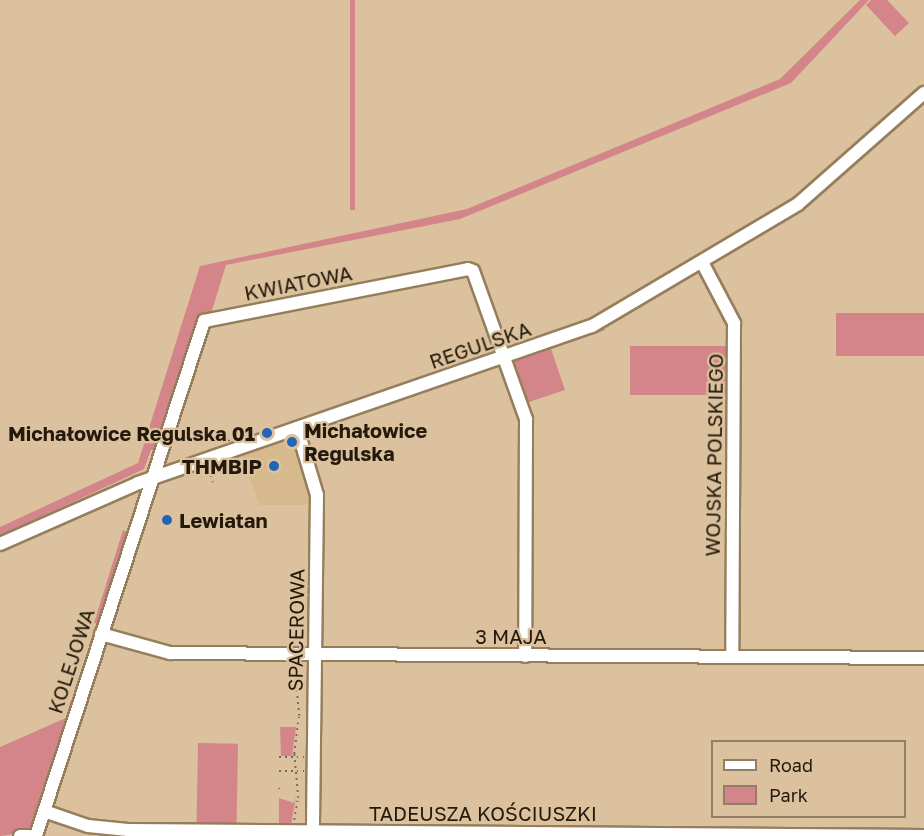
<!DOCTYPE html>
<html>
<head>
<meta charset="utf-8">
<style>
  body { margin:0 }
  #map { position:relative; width:924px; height:836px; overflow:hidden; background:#dbc19d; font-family:"Golos Text",sans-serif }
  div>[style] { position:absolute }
  .built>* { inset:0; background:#d7b98e }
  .green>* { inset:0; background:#d3858a; transform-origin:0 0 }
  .path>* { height:1.5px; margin-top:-0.75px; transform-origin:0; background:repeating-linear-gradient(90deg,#7c6a52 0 1.5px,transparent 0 6px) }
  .roads { filter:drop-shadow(2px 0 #967e5c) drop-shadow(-2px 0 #967e5c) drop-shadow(0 2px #967e5c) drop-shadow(0 -2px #967e5c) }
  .minor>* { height:12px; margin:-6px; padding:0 6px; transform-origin:6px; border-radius:6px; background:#fff }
  .dots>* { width:16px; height:16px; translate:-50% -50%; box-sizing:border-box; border:3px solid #dbc19d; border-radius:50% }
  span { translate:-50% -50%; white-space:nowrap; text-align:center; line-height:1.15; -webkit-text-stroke:4.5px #dbc19d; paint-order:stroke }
  .street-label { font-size:20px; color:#241a0c }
  .poi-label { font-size:20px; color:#241a0c; font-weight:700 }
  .left { translate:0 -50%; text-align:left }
  .right { translate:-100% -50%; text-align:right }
  .legend { position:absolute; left:711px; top:740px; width:195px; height:78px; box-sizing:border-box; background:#dbc19d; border:2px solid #927e63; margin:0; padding:8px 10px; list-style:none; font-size:18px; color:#241a0c }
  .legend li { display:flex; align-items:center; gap:12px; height:30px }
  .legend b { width:30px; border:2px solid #927e63 }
</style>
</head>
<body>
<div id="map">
  <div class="built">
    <div style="clip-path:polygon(288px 439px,294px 444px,310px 490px,310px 505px,259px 505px,242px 455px)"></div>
  </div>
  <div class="green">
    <div style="left:350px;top:0;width:5px;height:210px"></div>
    <div style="clip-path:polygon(860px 0,869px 0,791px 83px,460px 219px,226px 265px,210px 317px,198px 319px,155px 450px,151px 450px,144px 469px,0 536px,0 527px,138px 463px,200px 266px,467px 209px,780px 79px)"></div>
    <div style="clip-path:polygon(871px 0,887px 0,909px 23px,895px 36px,866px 5px)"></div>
    <div style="left:836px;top:313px;width:88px;height:43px"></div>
    <div style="clip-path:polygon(603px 326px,605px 330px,551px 349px,565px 390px,526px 403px,511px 361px)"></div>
    <div style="left:630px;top:346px;width:98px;height:49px"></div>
    <div style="clip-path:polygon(123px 530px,128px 533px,98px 624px,94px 623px)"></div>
    <div style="clip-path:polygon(71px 700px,74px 701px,61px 744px,30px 832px,0 836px,0 747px,66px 718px)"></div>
    <div style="clip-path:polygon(280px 727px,296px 727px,292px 756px,281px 756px)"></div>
    <div style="left:198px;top:743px;width:40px;height:81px;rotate:1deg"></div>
    <div style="clip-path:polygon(296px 797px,291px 825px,279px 825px,279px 798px,294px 803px)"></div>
  </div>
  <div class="path">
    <div style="left:470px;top:352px;width:11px;rotate:-15deg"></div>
    <div style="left:481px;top:349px;width:5px;rotate:79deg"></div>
    <div style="left:228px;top:441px;width:12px;rotate:-31deg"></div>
    <div style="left:209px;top:470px;width:13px;rotate:72deg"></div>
    <div style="left:295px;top:666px;width:10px"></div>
    <div style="left:279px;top:757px;width:25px"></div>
    <div style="left:279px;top:771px;width:25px"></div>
    <div style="left:279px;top:788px;width:6px;rotate:72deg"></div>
    <div style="left:294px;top:820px;width:22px;rotate:-80deg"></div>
    <div style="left:298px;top:798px;width:44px;rotate:-95.2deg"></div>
    <div style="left:294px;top:754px;width:38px;rotate:-83deg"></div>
    <div style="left:299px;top:716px;width:51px;rotate:-95.6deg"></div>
  </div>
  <div class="roads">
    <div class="minor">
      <div style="left:702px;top:262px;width:69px;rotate:62.3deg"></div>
      <div style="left:734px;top:323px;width:334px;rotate:90.3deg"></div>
      <div style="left:297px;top:428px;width:70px;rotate:73.4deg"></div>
      <div style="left:317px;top:495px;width:341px;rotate:90.7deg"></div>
      <div style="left:0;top:544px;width:151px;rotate:-23.8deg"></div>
      <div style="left:138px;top:483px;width:480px;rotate:-19.1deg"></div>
      <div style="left:592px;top:326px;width:239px;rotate:-30.6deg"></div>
      <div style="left:798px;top:204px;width:168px;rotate:-41.4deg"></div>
      <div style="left:101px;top:634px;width:72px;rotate:15.4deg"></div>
      <div style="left:170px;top:653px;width:754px;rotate:0.38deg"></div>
      <div style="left:44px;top:811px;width:46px;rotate:18.8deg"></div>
      <div style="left:88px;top:826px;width:40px;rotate:5.7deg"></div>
      <div style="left:128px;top:830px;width:796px;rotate:0.43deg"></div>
      <div style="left:20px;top:836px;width:9px"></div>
      <div style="left:36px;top:836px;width:542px;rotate:-71.93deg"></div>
      <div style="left:204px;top:321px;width:269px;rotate:-11.1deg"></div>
      <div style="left:468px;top:269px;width:5px;rotate:22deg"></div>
      <div style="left:473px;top:271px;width:157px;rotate:70.3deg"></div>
      <div style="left:526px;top:419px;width:237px;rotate:90.2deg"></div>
    </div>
  </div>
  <div class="dots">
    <div style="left:267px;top:433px;background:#2364b5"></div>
    <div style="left:292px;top:442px;background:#2364b5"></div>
    <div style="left:274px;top:466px;background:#2364b5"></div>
    <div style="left:167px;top:520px;background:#2364b5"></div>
  </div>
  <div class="street-label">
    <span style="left:298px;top:283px;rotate:-11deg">KWIATOWA</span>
    <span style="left:480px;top:345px;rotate:-19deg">REGULSKA</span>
    <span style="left:714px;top:455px;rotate:-89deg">WOJSKA POLSKIEGO</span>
    <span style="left:296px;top:630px;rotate:-89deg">SPACEROWA</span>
    <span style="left:511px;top:636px">3 MAJA</span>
    <span style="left:71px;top:661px;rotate:-72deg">KOLEJOWA</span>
    <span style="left:483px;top:813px">TADEUSZA KOŚCIUSZKI</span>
  </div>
  <div class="poi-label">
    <span class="left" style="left:304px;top:442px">Michałowice<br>Regulska</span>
    <span class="right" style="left:255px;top:433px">Michałowice Regulska 01</span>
    <span class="right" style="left:262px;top:466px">THMBIP</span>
    <span class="left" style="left:179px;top:520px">Lewiatan</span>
  </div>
  <ul class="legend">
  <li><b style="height:8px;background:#fff"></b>Road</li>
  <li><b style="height:16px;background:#d3858a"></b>Park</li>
  </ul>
</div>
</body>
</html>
